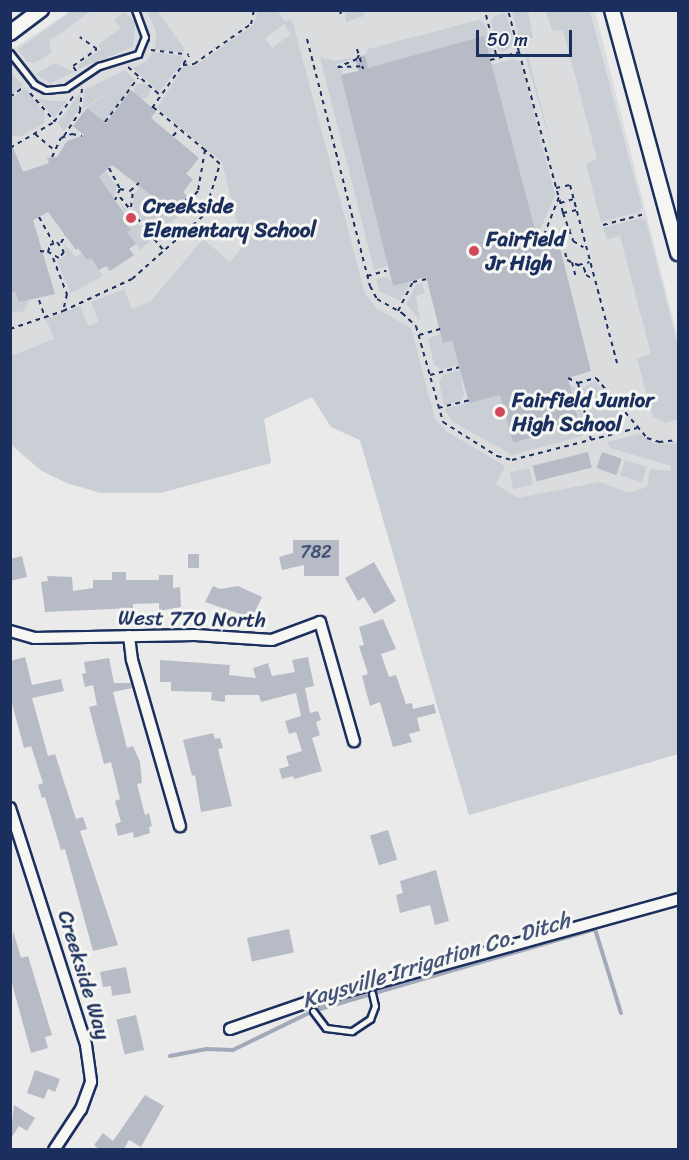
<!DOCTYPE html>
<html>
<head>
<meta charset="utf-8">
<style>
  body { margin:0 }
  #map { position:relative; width:689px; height:1160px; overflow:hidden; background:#e9eae9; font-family:Sriracha,sans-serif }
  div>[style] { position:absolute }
  .built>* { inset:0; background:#dadcde }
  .green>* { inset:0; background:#caced5; transform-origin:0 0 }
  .round { border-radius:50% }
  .stream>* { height:4px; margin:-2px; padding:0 2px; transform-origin:2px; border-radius:2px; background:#a2aaba }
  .building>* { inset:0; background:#b6bbc6; transform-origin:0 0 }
  .path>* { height:2px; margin-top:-1px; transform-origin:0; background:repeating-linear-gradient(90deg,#1b2f5e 0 4.5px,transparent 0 9px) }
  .roads { filter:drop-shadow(2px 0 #1b2f5e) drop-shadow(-2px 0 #1b2f5e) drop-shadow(0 2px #1b2f5e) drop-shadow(0 -2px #1b2f5e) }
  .service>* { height:5px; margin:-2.5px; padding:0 2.5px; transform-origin:2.5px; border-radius:2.5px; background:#f6f6f2 }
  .minor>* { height:10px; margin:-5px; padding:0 5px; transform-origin:5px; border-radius:5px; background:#f6f6f2 }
  .tertiary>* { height:14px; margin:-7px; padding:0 7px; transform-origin:7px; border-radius:7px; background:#f6f6f2 }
  .dots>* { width:16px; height:16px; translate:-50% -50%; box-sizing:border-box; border:3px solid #f6f6f2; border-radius:50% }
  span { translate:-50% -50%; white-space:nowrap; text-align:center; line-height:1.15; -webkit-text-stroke:6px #f6f6f2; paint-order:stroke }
  .number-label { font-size:18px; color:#425278 }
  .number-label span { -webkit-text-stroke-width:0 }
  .poi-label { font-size:21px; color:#1b2f5e; font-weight:700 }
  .left { translate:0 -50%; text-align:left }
  .street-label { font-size:21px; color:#1b2f5e }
  .water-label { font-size:22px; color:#44547a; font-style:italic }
  .frame { position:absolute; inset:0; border:12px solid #1b2f5e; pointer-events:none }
  .scale { position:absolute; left:476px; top:30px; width:96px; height:27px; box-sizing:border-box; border:3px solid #1b2f5e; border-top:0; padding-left:8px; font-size:18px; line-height:21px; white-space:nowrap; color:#1b2f5e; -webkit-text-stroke:4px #f6f6f2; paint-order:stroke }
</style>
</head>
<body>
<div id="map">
  <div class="built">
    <div style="clip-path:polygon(70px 11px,595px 11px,678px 339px,678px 754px,469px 815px,360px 440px,331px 427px,312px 397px,264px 419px,271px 463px,160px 493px,101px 493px,67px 483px,42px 471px,14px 448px,10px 444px,10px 51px)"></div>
  </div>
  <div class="green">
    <div style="clip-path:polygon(345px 10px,363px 11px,364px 16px,346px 22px)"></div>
    <div style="clip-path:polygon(72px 11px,91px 11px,49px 41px,51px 52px,44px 58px,34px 63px,27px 61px,18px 50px,22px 46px)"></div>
    <div style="clip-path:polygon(147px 11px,157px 11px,184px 48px,183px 53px,155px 49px,156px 32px)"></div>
    <div style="clip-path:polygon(evenodd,258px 11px,277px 11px,286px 22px,290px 19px,293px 23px,365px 294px,377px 309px,411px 328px,435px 419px,446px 431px,505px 466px,496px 484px,518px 498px,600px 482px,629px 493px,647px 487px,650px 469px,670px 471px,671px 466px,610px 448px,607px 442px,639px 434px,656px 444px,678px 443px,678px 754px,469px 815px,360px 440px,331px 427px,312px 397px,264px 419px,271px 463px,160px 493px,101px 493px,67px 483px,42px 471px,11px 444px,11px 356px,54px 339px,46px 319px,80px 306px,88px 326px,99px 322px,91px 302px,124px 289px,132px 309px,150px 302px,203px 239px,230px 262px,243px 246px,222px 162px,157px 108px,184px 66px,195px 66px,253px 25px,258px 11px,284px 24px,291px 34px,272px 48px,265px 38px,284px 24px)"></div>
    <div style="clip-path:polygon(512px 11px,528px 11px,533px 38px,519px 37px)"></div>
    <div style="clip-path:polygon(546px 11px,590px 11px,642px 207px,639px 212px,601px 222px,586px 164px,597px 159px,563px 30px,552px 31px)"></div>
    <div style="clip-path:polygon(125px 12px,135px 22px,133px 47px,78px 69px,78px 65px,101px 49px,98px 45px,121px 28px,114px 20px)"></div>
    <div style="clip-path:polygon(505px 13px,515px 43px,504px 52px,498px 50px,491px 21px,494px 16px)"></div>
    <div style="clip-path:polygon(479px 20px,485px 24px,493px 50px,489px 56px,483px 37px,368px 68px,365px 55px,368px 49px)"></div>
    <div style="clip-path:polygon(153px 52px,182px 56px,184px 60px,159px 92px,133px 68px,145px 62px)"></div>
    <div style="clip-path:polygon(527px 52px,556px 162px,525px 55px)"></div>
    <div style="clip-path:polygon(320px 57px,334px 61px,354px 58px,335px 65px,341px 70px,390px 265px,374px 270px)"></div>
    <div style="clip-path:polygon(514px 59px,521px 63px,555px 195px,537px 237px,491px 65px)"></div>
    <div style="clip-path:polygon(55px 63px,74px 72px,51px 83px,35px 74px)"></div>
    <div style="clip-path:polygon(125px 70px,136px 81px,105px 122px,87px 108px,116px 86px,83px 109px,84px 90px)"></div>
    <div style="clip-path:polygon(10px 71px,23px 86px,11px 95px,10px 95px)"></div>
    <div class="round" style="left:134px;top:83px;width:16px;height:16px"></div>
    <div style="clip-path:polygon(25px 88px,45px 113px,44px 123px,20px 137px,11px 135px,11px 99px)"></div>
    <div style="clip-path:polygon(80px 93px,79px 109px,64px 131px,58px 123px)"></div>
    <div style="clip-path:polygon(38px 99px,54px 101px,67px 101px,54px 118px)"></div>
    <div style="clip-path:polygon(105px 171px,117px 186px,114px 199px,99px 177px)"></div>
    <div style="clip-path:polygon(141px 185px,178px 216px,156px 236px,134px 211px,133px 196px)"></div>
    <div style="clip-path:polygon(119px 201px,149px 237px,150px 241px,140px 250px,127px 232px,131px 230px,122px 218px,126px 215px)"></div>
    <div style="clip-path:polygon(641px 218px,646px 221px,678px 346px,678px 419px,665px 423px,653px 417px,637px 359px,651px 354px,620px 236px,607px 239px,603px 228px)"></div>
    <div style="clip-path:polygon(64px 243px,75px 257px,82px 253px,87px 260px,91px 258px,103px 276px,71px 293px,57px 261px,66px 255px)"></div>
    <div style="clip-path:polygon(384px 277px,391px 280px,393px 286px,411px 281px,400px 301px,380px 291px,376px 279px)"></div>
    <div style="clip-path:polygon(422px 283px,425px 293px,416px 296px,420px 320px,406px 304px,416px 285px)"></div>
    <div style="clip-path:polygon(15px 292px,19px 302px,30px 298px,24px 311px,11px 313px,11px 294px)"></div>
    <div style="clip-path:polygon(441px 334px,443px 342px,452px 340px,459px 365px,441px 369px,434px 364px,428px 338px)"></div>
    <div style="clip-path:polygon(460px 370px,464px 395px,461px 400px,444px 405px,439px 381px,444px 374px)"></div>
    <div style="clip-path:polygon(595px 381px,618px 409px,621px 421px,617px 428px,597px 432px,591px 428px,581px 389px)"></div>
    <div style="clip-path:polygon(569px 384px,576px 388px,586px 429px,582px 436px,512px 455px,452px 421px,445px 409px,500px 395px,513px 443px,579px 424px)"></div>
    <div style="left:625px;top:460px;width:23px;height:16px;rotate:18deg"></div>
    <div style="left:529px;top:468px;width:17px;height:20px;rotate:77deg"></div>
  </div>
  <div class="stream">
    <div style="left:170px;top:1056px;width:37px;rotate:-11deg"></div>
    <div style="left:206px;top:1049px;width:27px;rotate:2deg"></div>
    <div style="left:233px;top:1050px;width:89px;rotate:-26deg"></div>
    <div style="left:313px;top:1011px;width:294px;rotate:-16.2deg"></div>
    <div style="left:595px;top:929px;width:88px;rotate:72.8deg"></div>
  </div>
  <div class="building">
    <div style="clip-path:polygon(484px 36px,537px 237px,556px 232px,591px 371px,568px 378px,579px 424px,513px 443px,500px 395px,469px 403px,452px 340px,443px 343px,426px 277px,393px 286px,341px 75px,358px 71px,355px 58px,365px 55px,368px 68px)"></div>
    <div style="clip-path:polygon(131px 90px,156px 111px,151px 118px,199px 158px,186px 174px,193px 179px,183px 192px,187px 196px,173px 212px,112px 165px,99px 177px,126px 216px,122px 218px,131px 230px,127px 232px,136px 244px,129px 249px,134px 255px,110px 271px,106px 266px,99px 270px,91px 258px,87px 260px,78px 248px,76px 250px,48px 212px,33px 220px,55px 294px,19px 302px,15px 292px,10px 294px,10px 140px,23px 172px,49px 163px,47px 158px,57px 157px,67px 141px,84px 135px,73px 126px,87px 108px,106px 123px)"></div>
    <div style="left:588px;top:452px;width:16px;height:57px;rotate:76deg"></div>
    <div style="left:602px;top:452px;width:21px;height:17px;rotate:19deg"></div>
    <div style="clip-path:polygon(293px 540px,339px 540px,339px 576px,304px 576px,304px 565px,282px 570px,279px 557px,293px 553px)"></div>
    <div style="left:188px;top:554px;width:11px;height:14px"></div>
    <div style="clip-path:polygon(22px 556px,27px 577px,10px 581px,10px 559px)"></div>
    <div style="clip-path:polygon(374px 562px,396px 601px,374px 614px,364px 597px,358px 601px,345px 578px)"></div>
    <div style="clip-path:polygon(112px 572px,126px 572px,126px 580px,159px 580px,159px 575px,173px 575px,173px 588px,180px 587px,181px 607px,159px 611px,159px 603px,133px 604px,133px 608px,45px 612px,41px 582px,48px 581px,47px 576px,72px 577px,73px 591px,93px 588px,93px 580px,112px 580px)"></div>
    <div style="clip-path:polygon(213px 586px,220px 589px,238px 586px,262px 597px,252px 618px,205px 602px)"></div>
    <div style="clip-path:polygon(383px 619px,396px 649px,381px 654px,389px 677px,396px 675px,406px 704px,412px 703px,413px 709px,434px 704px,436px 713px,417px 718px,420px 731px,409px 734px,412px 742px,393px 747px,380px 702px,370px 706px,362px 676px,368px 674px,359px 646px,364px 645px,359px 627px)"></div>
    <div style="clip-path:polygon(25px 657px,32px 685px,61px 679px,64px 691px,32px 698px,48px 756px,55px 754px,76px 819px,83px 817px,87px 829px,80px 831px,118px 945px,93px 951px,65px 849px,61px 850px,45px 797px,42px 798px,38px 785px,43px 783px,31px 746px,24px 748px,10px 696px,10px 661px)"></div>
    <div style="clip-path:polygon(308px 657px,314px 686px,305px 688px,310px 713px,318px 711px,321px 720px,316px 722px,320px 735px,312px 738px,322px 771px,294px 779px,293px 776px,282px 779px,279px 769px,289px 766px,286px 756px,302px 751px,296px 732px,289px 734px,285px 721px,301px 716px,296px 693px,261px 702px,259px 695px,225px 695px,225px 702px,211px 700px,212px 692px,171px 691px,171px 682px,160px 682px,160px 660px,230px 665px,229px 675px,256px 678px,253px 668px,268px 663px,272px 676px,295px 672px,292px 660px)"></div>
    <div style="clip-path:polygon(109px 658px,114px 683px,131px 683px,132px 688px,113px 692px,127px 748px,133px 746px,140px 762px,142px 783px,137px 784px,145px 815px,149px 813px,152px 826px,149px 827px,150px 833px,134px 838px,133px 832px,118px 836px,115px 824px,121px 822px,115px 801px,120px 799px,111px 762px,104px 764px,89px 707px,97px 705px,93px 685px,85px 687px,82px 674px,86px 673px,84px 662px)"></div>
    <div style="clip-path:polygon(213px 733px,215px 739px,220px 738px,223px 748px,218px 749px,232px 806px,201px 812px,195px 775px,192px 776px,183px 740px)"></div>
    <div style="left:388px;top:830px;width:31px;height:19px;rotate:73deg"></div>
    <div style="clip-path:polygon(436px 870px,449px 921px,435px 925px,430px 905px,400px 913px,396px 895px,403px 893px,400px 881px)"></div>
    <div style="left:289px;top:929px;width:24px;height:43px;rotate:78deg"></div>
    <div style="clip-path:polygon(13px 931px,21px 958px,28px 956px,52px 1035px,45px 1037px,48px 1048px,31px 1053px,10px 976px)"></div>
    <div style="clip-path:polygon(126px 967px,131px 993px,112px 996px,111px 986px,103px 987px,100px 972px)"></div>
    <div style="left:136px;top:1015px;width:36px;height:20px;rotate:77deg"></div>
    <div style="clip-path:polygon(35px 1070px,60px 1079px,55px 1092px,48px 1089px,44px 1099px,27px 1093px)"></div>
    <div style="clip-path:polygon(145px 1095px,164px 1106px,141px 1147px,129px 1140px,124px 1149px,99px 1149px,94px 1145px,103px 1133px,113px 1141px)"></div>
    <div style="clip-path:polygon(14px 1105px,35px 1118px,27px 1131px,19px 1126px,10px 1140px)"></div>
  </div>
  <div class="path">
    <div style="left:340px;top:14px;width:4px;rotate:-63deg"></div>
    <div style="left:486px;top:15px;width:44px;rotate:75.7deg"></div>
    <div style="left:307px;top:39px;width:255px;rotate:75.7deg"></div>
    <div style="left:370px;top:286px;width:15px;rotate:62deg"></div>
    <div style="left:377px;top:299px;width:29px;rotate:29deg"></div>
    <div style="left:402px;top:313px;width:19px;rotate:43deg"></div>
    <div style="left:416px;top:326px;width:100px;rotate:74.3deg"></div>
    <div style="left:443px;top:422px;width:64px;rotate:32.2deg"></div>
    <div style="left:497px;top:456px;width:16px;rotate:15deg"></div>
    <div style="left:512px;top:460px;width:129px;rotate:-14.4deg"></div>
    <div style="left:357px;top:49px;width:21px;rotate:73deg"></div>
    <div style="left:151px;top:50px;width:38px;rotate:7deg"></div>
    <div style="left:519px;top:52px;width:167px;rotate:74.7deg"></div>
    <div style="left:563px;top:213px;width:30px;rotate:70deg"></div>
    <div style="left:573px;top:241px;width:12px;rotate:31deg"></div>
    <div style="left:359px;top:55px;width:4px;rotate:117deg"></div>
    <div style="left:357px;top:59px;width:21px;rotate:157deg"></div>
    <div style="left:338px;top:67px;width:24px;rotate:-2deg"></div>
    <div style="left:490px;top:60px;width:30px;rotate:-15deg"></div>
    <div style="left:519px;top:52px;width:43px;rotate:-104.7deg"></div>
    <div style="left:183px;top:65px;width:11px;rotate:-5deg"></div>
    <div style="left:194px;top:64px;width:70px;rotate:-35.1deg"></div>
    <div style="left:251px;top:24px;width:14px;rotate:-78deg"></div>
    <div style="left:128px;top:67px;width:44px;rotate:41.3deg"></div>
    <div style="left:76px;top:71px;width:6px;rotate:-121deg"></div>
    <div style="left:73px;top:66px;width:29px;rotate:-35deg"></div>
    <div style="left:97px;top:49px;width:21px;rotate:-145deg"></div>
    <div style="left:30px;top:93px;width:37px;rotate:49deg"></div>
    <div style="left:10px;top:97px;width:17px;rotate:-36deg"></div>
    <div style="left:153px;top:107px;width:67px;rotate:39.6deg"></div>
    <div style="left:205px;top:150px;width:42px;rotate:99.7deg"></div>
    <div style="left:198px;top:191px;width:15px;rotate:132deg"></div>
    <div style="left:152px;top:108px;width:64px;rotate:-54.6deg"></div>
    <div style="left:105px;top:122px;width:55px;rotate:-53.1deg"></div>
    <div style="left:35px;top:134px;width:23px;rotate:40deg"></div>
    <div style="left:64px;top:136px;width:30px;rotate:-57deg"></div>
    <div style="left:80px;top:111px;width:23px;rotate:-85deg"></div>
    <div style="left:173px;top:136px;width:9px;rotate:-49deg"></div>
    <div style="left:10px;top:148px;width:51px;rotate:-30.6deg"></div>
    <div style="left:54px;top:122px;width:36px;rotate:-53deg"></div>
    <div style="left:52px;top:157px;width:21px;rotate:-65deg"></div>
    <div style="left:61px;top:138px;width:12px;rotate:-20deg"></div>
    <div style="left:72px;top:134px;width:10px;rotate:11deg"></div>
    <div style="left:109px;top:168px;width:24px;rotate:62deg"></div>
    <div style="left:120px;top:189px;width:12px;rotate:114deg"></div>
    <div style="left:556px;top:188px;width:14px;rotate:-12deg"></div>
    <div style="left:570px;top:185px;width:184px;rotate:75.2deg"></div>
    <div style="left:120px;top:189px;width:10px;rotate:11deg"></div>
    <div style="left:130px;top:191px;width:12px;rotate:-42deg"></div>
    <div style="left:120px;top:197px;width:70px;rotate:50.8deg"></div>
    <div style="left:185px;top:199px;width:23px;rotate:40deg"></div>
    <div style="left:560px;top:203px;width:15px;rotate:-16deg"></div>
    <div style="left:131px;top:207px;width:17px;rotate:-83deg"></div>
    <div style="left:563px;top:213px;width:14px;rotate:-12deg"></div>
    <div style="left:39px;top:217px;width:29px;rotate:61deg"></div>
    <div style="left:603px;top:225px;width:43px;rotate:-14.7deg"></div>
    <div style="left:570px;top:229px;width:17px;rotate:115deg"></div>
    <div style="left:563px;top:244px;width:16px;rotate:76deg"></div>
    <div style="left:567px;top:260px;width:19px;rotate:25deg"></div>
    <div style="left:584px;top:268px;width:7px;rotate:74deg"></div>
    <div style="left:586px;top:275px;width:8px;rotate:30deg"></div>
    <div style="left:544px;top:235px;width:41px;rotate:-68.5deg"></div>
    <div style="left:61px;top:243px;width:9px;rotate:-63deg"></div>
    <div style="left:40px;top:251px;width:8px;rotate:7deg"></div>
    <div style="left:48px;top:252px;width:7px;rotate:-74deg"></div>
    <div style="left:50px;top:245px;width:8px;rotate:-23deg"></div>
    <div style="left:57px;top:242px;width:12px;rotate:55deg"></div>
    <div style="left:64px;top:252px;width:8px;rotate:130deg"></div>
    <div style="left:59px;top:258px;width:13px;rotate:-151deg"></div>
    <div style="left:53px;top:258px;width:39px;rotate:69deg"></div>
    <div style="left:67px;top:294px;width:17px;rotate:103deg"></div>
    <div style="left:572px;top:262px;width:16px;rotate:76deg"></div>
    <div style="left:578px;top:265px;width:12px;rotate:-14deg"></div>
    <div style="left:367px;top:276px;width:20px;rotate:-15deg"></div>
    <div style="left:39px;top:300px;width:18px;rotate:71deg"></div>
    <div style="left:398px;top:311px;width:33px;rotate:-63deg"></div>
    <div style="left:413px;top:282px;width:14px;rotate:-12deg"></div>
    <div style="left:10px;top:329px;width:56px;rotate:-18.8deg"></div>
    <div style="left:63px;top:311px;width:76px;rotate:-24.9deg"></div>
    <div style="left:132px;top:279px;width:96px;rotate:-41.6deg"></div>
    <div style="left:204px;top:215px;width:53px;rotate:-72.6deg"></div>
    <div style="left:220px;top:164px;width:21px;rotate:-137deg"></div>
    <div style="left:419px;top:335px;width:22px;rotate:-16deg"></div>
    <div style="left:430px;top:375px;width:30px;rotate:-15deg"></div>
    <div style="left:568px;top:378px;width:11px;rotate:27deg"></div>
    <div style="left:578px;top:383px;width:19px;rotate:-16deg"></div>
    <div style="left:596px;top:378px;width:79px;rotate:49.6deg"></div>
    <div style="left:647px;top:438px;width:13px;rotate:18deg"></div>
    <div style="left:659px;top:442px;width:19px;rotate:-6deg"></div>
    <div style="left:578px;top:383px;width:58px;rotate:77.2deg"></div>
    <div style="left:438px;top:408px;width:32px;rotate:-14deg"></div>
  </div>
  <div class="roads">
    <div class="service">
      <div style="left:10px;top:53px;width:39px;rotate:52deg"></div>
      <div style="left:34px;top:84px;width:13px;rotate:27deg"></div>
      <div style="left:46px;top:90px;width:20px;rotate:-6deg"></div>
      <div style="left:66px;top:88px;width:40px;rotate:-34deg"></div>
      <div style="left:99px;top:66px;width:41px;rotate:-17.1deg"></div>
      <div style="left:138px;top:54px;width:18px;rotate:-68deg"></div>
      <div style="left:145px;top:37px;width:29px;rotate:-110deg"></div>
      <div style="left:313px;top:1011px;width:21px;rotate:53deg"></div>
      <div style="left:326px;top:1028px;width:26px;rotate:7deg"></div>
      <div style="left:352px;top:1031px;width:22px;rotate:-34deg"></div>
      <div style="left:370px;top:1019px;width:14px;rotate:-69deg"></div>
      <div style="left:375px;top:1006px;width:13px;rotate:-103deg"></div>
    </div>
    <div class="minor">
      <div style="left:10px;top:631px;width:25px;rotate:16deg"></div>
      <div style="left:34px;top:638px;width:161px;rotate:-1.1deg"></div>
      <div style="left:195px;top:635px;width:77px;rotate:3.7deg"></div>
      <div style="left:272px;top:640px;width:51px;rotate:-20.6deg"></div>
      <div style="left:320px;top:622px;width:124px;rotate:74.1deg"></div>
      <div style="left:129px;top:636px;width:24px;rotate:83deg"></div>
      <div style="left:132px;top:660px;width:173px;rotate:73.9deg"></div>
      <div style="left:10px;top:808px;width:249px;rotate:72.2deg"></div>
      <div style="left:86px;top:1045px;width:37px;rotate:82deg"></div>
      <div style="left:91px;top:1082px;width:29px;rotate:110deg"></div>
      <div style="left:81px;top:1109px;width:49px;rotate:123.4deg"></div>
      <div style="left:230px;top:1029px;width:86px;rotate:-19.1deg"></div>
      <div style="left:311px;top:1001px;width:381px;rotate:-15.5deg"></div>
    </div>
    <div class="tertiary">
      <div style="left:612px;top:10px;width:252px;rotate:74.8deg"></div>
      <div style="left:10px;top:33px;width:39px;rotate:-37deg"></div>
    </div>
  </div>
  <div class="dots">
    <div style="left:131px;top:218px;background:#d1495b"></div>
    <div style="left:474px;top:251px;background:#d1495b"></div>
    <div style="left:500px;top:412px;background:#d1495b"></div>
  </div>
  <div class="number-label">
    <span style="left:316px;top:552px">782</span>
  </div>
  <div class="poi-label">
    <span class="left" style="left:143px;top:218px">Creekside<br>Elementary School</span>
    <span class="left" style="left:486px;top:251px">Fairfield<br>Jr High</span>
    <span class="left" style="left:512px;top:412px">Fairfield Junior<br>High School</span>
  </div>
  <div class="street-label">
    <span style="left:192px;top:619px;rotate:1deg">West 770 North</span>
    <span style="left:84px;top:975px;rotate:73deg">Creekside Way</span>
  </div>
  <div class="water-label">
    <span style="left:436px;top:960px;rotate:-17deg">Kaysville Irrigation Co. Ditch</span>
  </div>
  <div class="frame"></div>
  <div class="scale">50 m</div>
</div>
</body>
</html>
